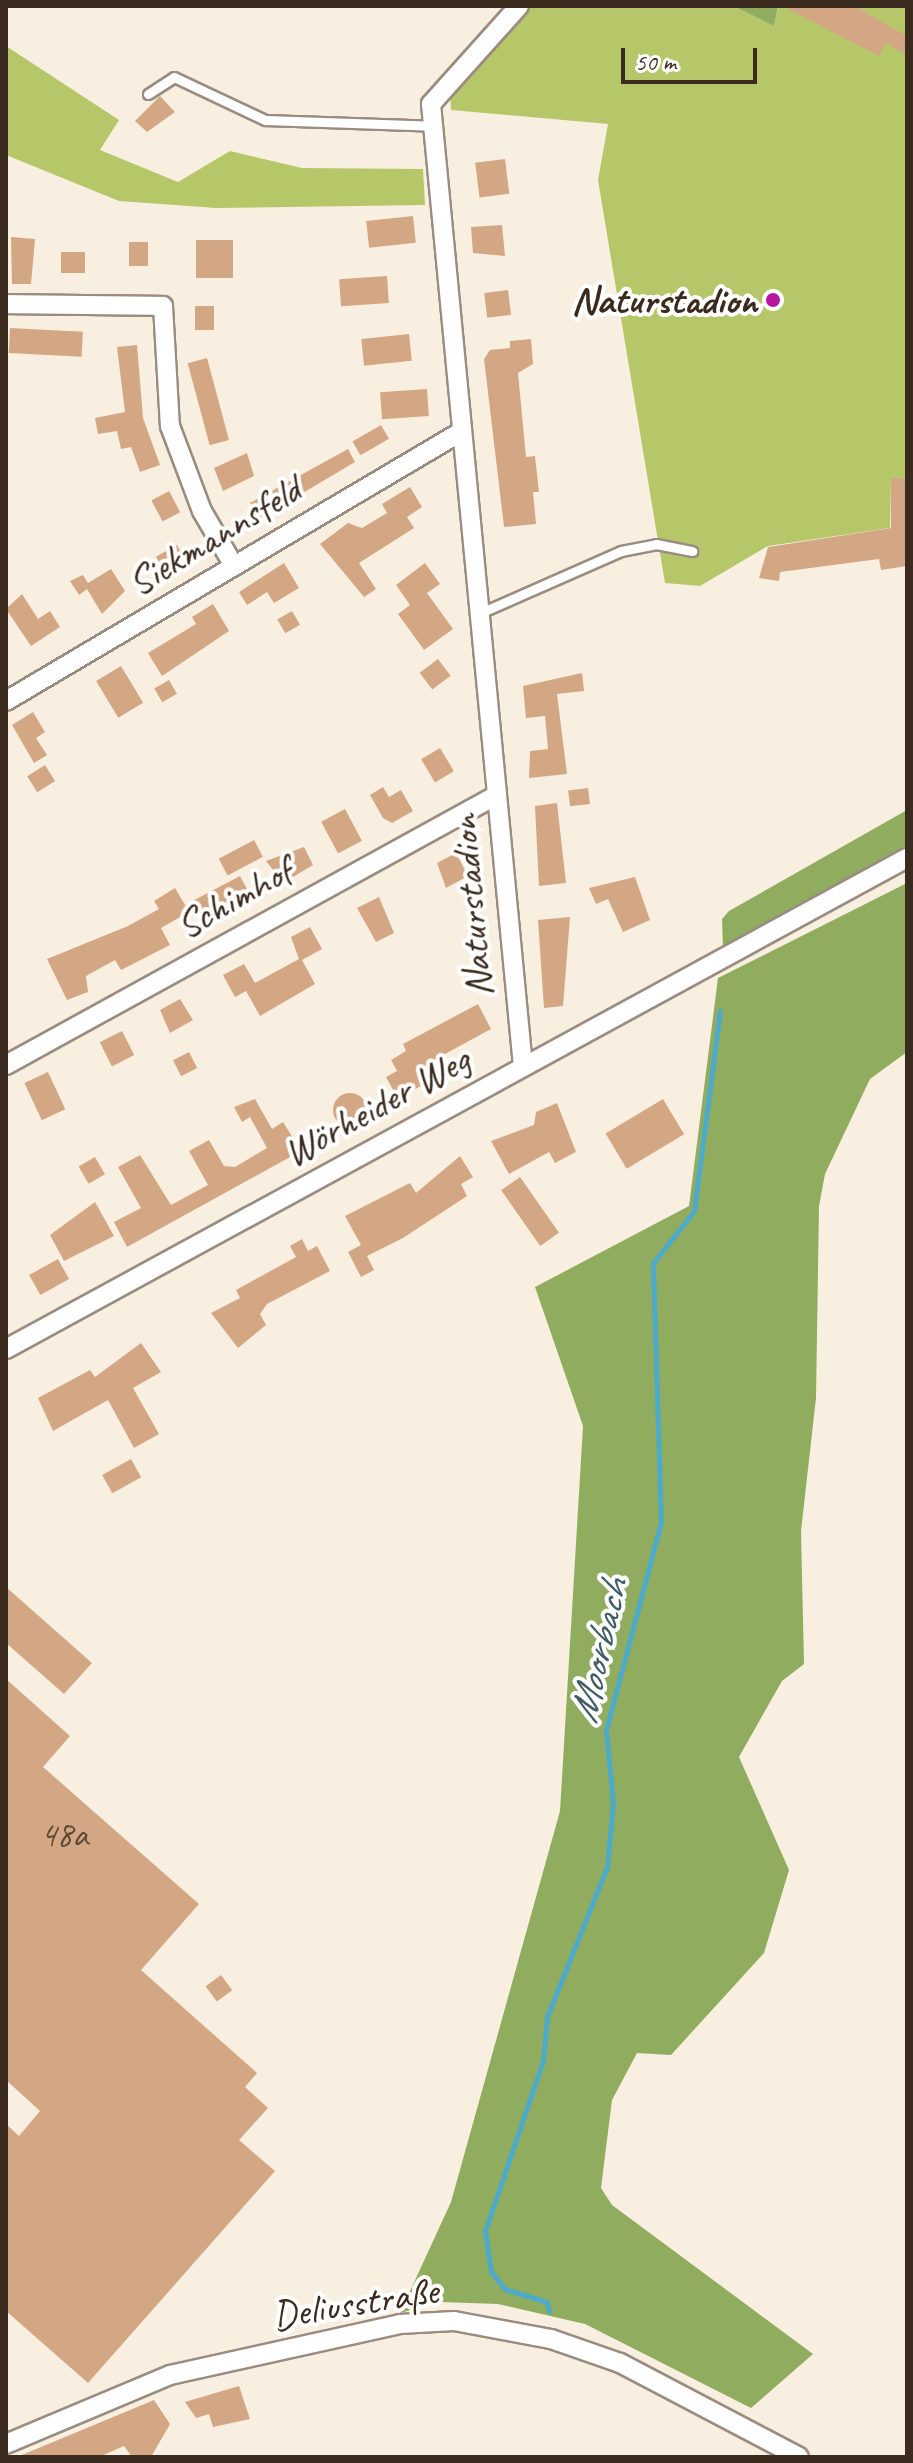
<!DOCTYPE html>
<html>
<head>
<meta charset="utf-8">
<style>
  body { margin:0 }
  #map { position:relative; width:913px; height:2463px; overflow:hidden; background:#f9efe1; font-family:Caveat,sans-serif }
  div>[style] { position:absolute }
  .green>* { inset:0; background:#b6c76a }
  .forest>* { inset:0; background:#90ac5e }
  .stream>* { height:5px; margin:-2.5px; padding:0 2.5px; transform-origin:2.5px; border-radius:2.5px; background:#4daacb }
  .building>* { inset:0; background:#d4a784; transform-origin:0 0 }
  .round { border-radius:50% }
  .roads { filter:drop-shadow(2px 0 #9a8c80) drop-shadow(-2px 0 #9a8c80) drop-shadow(0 2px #9a8c80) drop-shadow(0 -2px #9a8c80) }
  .service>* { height:9px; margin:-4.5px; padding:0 4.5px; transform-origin:4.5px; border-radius:4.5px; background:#fff }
  .minor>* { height:18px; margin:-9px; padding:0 9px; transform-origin:9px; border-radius:9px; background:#fff }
  .dots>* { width:22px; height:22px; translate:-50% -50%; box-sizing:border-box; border:4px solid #fff; border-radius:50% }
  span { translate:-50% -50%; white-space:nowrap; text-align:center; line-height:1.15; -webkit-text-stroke:8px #fff; paint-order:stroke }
  .number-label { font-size:36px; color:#614938 }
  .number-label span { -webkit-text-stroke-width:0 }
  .poi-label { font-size:40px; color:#3b2a1e; font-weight:700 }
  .right { translate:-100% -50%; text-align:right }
  .street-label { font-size:40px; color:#3b2a1e }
  .water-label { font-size:42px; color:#425d63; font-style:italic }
  .frame { position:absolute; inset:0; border:8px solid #3b2a1e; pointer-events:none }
  .scale { position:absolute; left:621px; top:48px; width:136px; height:36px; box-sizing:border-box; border:4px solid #3b2a1e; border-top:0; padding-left:10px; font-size:24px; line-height:28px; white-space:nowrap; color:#3b2a1e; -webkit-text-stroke:6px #fff; paint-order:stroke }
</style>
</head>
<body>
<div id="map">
  <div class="green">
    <div style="clip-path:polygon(528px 6px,733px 6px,774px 26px,778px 6px,907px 6px,907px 477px,891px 481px,890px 528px,768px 546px,700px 586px,665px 583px,598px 180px,608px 124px,451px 110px,450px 93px)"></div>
    <div style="clip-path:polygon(6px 46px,119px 120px,100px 150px,178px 182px,230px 151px,302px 168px,423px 169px,425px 205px,216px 208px,119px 201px,6px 155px)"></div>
  </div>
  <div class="forest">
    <div style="clip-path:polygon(733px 6px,778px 6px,774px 26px)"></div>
    <div style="clip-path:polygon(907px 810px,907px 846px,723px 949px,722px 919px,729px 911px)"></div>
    <div style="clip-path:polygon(907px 883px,907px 1052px,870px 1079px,825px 1174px,819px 1206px,816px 1398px,801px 1531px,804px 1664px,782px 1681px,739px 1757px,789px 1870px,764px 1953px,671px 2055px,637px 2053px,612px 2100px,601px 2188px,612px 2205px,813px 2354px,751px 2408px,585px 2324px,498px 2304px,440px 2302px,400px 2313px,451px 2202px,560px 1811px,583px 1426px,535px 1287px,689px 1206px,718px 978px)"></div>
  </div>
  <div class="stream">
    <div style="left:549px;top:2311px;width:9px;rotate:-103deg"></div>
    <div style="left:547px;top:2302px;width:44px;rotate:-162.8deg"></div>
    <div style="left:505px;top:2289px;width:22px;rotate:-129deg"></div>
    <div style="left:491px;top:2272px;width:41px;rotate:-98.3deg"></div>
    <div style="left:485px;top:2231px;width:180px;rotate:-71.2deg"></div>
    <div style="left:543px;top:2061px;width:44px;rotate:-84.8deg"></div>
    <div style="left:547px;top:2017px;width:162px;rotate:-68.2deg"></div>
    <div style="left:607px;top:1867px;width:64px;rotate:-84.6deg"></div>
    <div style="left:613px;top:1803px;width:73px;rotate:-95.5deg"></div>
    <div style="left:606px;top:1730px;width:215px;rotate:-75.2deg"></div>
    <div style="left:661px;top:1522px;width:259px;rotate:-91.8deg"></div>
    <div style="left:653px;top:1263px;width:66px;rotate:-51.7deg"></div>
    <div style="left:694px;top:1211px;width:202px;rotate:-82.6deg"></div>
  </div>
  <div class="building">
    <div style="clip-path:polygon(782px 6px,854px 6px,907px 36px,907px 55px,886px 43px,879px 56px)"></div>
    <div style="clip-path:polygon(160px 96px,175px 112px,147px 132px,135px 121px)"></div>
    <div style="left:505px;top:159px;width:35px;height:30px;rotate:83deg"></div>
    <div style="left:413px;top:216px;width:27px;height:47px;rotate:84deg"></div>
    <div style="clip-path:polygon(502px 225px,505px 256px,473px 253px,471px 227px)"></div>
    <div style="clip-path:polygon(11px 237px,35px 239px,31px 284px,12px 284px)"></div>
    <div style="left:196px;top:240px;width:37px;height:38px"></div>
    <div style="left:129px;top:242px;width:19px;height:24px"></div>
    <div style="left:61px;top:252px;width:24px;height:21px"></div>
    <div style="left:387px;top:276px;width:27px;height:48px;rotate:86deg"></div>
    <div style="left:508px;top:290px;width:25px;height:24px;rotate:83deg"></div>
    <div style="left:195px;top:306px;width:19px;height:24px"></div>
    <div style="left:10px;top:328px;width:73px;height:25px;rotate:3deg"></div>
    <div style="left:409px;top:334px;width:27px;height:48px;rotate:84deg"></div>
    <div style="clip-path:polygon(531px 339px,533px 364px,518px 373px,526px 457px,535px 456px,539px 492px,533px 492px,536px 524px,504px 527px,484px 359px,490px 350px,510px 348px,510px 341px)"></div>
    <div style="clip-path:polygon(137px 345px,143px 418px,160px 465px,140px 472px,131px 447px,121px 449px,117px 431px,98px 434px,95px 418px,125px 412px,117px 347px)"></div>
    <div style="left:207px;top:358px;width:85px;height:20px;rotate:75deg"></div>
    <div style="left:427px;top:389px;width:27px;height:47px;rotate:86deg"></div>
    <div style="left:381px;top:425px;width:16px;height:33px;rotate:60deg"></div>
    <div style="clip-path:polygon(348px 449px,355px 462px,259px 519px,250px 503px)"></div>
    <div style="clip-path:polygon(247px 453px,254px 476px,223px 491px,214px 468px)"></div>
    <div style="clip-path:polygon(891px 478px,907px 478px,907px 566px,881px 570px,879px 559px,780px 572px,779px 581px,759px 578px,768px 547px,891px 528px)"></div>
    <div style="clip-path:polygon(410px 487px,422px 507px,407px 517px,414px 528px,359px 563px,376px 589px,364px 597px,320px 544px,348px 523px,362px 528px,387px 513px,382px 504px)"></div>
    <div style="left:169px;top:491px;width:24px;height:20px;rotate:62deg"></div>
    <div style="left:177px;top:545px;width:21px;height:24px;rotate:61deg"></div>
    <div style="clip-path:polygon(284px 563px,299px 588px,274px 603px,267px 592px,247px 605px,239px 592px)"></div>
    <div style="clip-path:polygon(425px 563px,440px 584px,427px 593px,453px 629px,424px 650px,398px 614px,410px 605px,396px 585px)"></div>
    <div style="clip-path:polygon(111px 569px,125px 591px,102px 614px,87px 589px,79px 595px,70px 581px,83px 575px,88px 583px)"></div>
    <div style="clip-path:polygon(22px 594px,38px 619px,50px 611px,60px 627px,31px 646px,6px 609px)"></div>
    <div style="clip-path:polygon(213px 604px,229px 631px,162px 676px,148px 653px,196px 624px,192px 617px)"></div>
    <div style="left:292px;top:611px;width:16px;height:17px;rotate:60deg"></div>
    <div style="left:438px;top:659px;width:21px;height:23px;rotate:53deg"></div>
    <div style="left:121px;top:666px;width:43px;height:29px;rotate:59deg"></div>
    <div style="clip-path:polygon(582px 673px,584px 691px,557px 694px,567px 774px,529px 778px,530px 751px,548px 749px,545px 716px,526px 718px,523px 686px)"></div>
    <div style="left:169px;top:680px;width:16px;height:17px;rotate:60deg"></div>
    <div style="clip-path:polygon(33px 712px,45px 732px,36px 738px,47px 755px,34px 763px,12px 725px)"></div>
    <div style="left:440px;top:748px;width:27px;height:22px;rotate:59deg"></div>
    <div style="left:45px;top:765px;width:19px;height:21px;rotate:58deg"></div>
    <div style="clip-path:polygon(383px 787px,389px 797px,401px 790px,413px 811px,392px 823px,383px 818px,370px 795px)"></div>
    <div style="left:588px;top:788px;width:16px;height:20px;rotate:83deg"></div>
    <div style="clip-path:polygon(557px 803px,566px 883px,539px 886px,535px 806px)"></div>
    <div style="left:345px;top:809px;width:36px;height:27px;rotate:62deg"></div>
    <div style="left:254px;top:840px;width:19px;height:40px;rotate:62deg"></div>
    <div style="clip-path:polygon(304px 847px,313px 865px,283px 883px,266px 861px)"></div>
    <div style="clip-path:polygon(456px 853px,468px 876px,446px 888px,437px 863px)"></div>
    <div style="clip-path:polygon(240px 876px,247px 889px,233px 897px,238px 907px,218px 918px,212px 908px,192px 917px,189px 912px,161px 928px,170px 945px,121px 970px,115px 960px,86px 976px,88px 992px,67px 1000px,47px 959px,128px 926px,159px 909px,154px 901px,175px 888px,185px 905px)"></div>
    <div style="clip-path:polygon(635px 877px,650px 920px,623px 932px,608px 899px,596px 904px,589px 888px)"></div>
    <div style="clip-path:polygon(379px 897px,394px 933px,376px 942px,357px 908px)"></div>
    <div style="clip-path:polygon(570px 917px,563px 1006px,544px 1008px,538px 920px)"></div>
    <div style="clip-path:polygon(310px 927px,322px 949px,302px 960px,315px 984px,260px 1016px,246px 991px,235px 997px,223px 975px,244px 964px,255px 983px,299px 959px,291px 937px)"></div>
    <div style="clip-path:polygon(180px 999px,193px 1020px,170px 1033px,160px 1010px)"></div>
    <div style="clip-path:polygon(478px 1004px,491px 1029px,434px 1060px,442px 1074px,398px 1099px,386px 1077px,397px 1071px,391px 1060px,406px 1051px,403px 1044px)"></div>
    <div style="left:122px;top:1031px;width:27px;height:25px;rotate:63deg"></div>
    <div style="left:189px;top:1052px;width:18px;height:18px;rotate:63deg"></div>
    <div style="left:48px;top:1072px;width:41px;height:26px;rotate:65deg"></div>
    <div class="round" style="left:333px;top:1093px;width:34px;height:34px"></div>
    <div style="clip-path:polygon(255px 1099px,272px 1129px,283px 1122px,301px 1151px,127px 1247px,114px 1222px,141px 1208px,118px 1167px,140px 1155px,171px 1205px,208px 1185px,189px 1151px,209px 1140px,224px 1166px,235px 1167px,267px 1148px,250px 1117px,242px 1122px,234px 1107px)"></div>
    <div style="left:663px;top:1099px;width:41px;height:67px;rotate:59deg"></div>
    <div style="clip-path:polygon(557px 1103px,576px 1152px,555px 1163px,549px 1152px,509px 1174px,491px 1141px,534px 1125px,536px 1112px)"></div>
    <div style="clip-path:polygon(460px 1156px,473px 1177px,461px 1184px,467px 1196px,403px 1238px,367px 1256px,363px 1248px,374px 1270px,361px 1277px,348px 1252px,361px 1245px,345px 1216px,410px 1183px,416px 1193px)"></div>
    <div style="left:95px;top:1157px;width:20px;height:19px;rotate:60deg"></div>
    <div style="left:520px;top:1177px;width:68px;height:23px;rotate:55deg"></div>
    <div style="clip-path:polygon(95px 1202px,114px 1236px,64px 1261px,50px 1235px)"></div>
    <div style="clip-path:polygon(302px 1239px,308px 1251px,317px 1246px,330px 1271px,267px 1304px,260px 1314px,266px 1325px,238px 1348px,211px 1313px,240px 1298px,236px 1290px,296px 1257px,290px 1246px)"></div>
    <div style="left:58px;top:1259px;width:23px;height:33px;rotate:61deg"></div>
    <div style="clip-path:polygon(141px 1343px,161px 1372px,133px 1388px,159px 1434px,134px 1448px,108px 1400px,53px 1431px,38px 1398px,90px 1370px,95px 1377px)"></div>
    <div style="left:131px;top:1459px;width:21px;height:33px;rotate:61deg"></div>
    <div style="clip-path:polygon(6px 1587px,92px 1663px,64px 1694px,6px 1643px)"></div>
    <div style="clip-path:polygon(6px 1679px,70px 1736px,43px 1767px,199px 1904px,141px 1970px,257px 2073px,245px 2087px,268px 2108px,239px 2140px,275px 2171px,88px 2383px,6px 2311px,6px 2124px,19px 2136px,40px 2111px,6px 2080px)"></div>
    <div style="left:221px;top:1975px;width:19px;height:19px;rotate:54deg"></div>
    <div style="clip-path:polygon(239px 2386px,250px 2419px,213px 2427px,209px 2414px,196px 2418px,185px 2402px)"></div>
    <div style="clip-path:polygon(154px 2400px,170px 2424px,151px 2457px,132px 2457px,124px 2446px,99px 2457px,17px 2457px)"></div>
  </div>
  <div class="roads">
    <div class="service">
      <div style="left:148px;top:94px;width:31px;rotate:-33deg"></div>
      <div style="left:174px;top:77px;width:101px;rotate:25.3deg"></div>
      <div style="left:265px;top:120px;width:168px;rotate:2deg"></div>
      <div style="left:478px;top:614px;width:156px;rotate:-23.8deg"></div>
      <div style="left:621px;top:551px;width:36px;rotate:-11deg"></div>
      <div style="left:656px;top:544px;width:37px;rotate:11deg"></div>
    </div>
    <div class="minor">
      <div style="left:519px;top:6px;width:132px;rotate:131.9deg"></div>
      <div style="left:431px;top:104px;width:967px;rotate:84.54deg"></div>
      <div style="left:6px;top:304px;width:157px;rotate:0.7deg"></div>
      <div style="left:163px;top:306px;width:120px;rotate:86.7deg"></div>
      <div style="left:170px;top:426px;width:91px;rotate:69.4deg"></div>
      <div style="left:202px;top:511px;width:64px;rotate:59.8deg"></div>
      <div style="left:6px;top:701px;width:526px;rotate:-30.61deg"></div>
      <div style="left:6px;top:1065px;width:560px;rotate:-28.81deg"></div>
      <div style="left:6px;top:1349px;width:1026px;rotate:-28.59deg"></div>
      <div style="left:6px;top:2444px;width:178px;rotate:-22.8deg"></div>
      <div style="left:170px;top:2375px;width:236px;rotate:-12.5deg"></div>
      <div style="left:400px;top:2324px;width:54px;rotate:-3.2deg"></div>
      <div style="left:454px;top:2321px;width:99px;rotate:10.5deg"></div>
      <div style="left:551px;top:2339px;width:73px;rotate:19.2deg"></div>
      <div style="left:620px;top:2363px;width:202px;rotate:27.7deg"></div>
    </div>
  </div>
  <div class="dots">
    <div style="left:773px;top:300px;background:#b5179e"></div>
  </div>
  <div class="number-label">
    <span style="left:64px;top:1835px">48a</span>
  </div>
  <div class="poi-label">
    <span class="right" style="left:757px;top:300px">Naturstadion</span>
  </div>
  <div class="street-label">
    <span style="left:214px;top:536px;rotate:-31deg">Siekmannsfeld</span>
    <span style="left:234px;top:898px;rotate:-29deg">Schimhof</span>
    <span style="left:471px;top:906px;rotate:-95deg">Naturstadion</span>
    <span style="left:376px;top:1106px;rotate:-29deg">Wörheider Weg</span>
    <span style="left:355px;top:2303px;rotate:-9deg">Deliusstraße</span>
  </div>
  <div class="water-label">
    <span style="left:599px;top:1651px;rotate:-77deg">Moorbach</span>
  </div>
  <div class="frame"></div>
  <div class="scale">50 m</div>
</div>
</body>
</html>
